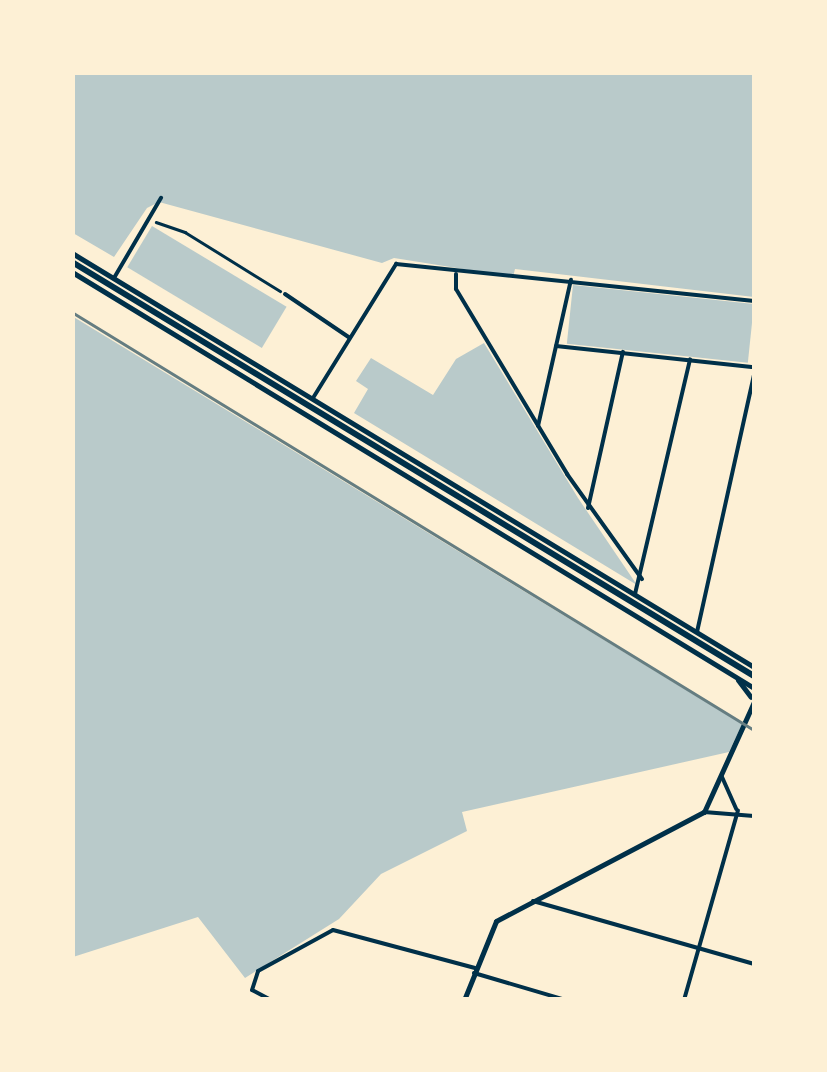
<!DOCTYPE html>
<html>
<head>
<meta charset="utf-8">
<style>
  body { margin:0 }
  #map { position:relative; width:827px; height:1072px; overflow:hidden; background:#fdf0d5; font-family:Spectral,serif }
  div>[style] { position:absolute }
  .green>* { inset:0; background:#b9caca; transform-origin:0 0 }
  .path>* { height:2.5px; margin:-1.25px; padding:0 1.25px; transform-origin:1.25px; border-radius:1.25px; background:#003049 }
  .minor>* { height:4px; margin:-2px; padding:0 2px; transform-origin:2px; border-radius:2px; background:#003049 }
  .tertiary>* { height:5px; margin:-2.5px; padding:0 2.5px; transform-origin:2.5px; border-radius:2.5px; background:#003049 }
  .primary>* { height:6px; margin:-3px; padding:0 3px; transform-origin:3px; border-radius:3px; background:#003049 }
  .rail>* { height:2.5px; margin:-1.25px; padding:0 1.25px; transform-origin:1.25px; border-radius:1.25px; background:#657d81 }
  span { translate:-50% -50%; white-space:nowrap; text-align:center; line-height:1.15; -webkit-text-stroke:8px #fdf0d5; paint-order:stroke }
  .frame { position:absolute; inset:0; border:75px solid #fdf0d5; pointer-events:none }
</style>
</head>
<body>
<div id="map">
  <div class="green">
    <div style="clip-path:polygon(73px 73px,754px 73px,754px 297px,515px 269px,513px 277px,394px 258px,382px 263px,159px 202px,147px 208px,114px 257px,73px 233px)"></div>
    <div style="left:152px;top:226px;width:157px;height:48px;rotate:31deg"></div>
    <div style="left:573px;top:285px;width:182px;height:59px;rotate:6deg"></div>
    <div style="clip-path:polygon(72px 316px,742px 724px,729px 752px,462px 812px,467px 831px,381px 874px,339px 919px,245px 978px,198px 917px,73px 957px)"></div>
    <div style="clip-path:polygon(484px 343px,578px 498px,637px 585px,354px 413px,368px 389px,356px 381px,371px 358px,433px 395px,456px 359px)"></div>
  </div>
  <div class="path">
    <div style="left:156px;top:222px;width:31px;rotate:19deg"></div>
    <div style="left:185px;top:232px;width:112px;rotate:31.8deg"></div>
  </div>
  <div class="minor">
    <div style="left:456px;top:274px;width:15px;rotate:90deg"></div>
    <div style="left:456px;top:289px;width:216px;rotate:59deg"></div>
    <div style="left:567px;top:474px;width:129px;rotate:54.5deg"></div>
    <div style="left:114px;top:278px;width:93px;rotate:-59.6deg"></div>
    <div style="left:285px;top:294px;width:78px;rotate:34.1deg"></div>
    <div style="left:556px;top:346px;width:199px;rotate:6.1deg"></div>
    <div style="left:313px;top:398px;width:158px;rotate:-58.2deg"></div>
    <div style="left:396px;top:264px;width:360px;rotate:5.9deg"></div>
    <div style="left:538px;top:426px;width:150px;rotate:-77.3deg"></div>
    <div style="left:588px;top:508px;width:160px;rotate:-77.4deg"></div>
    <div style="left:635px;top:594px;width:241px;rotate:-76.8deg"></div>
    <div style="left:697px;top:632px;width:264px;rotate:-77.5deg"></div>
    <div style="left:722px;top:777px;width:35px;rotate:66deg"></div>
    <div style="left:704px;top:812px;width:50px;rotate:4.6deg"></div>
    <div style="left:533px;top:901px;width:230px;rotate:15.9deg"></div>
    <div style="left:474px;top:973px;width:96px;rotate:16.4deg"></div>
    <div style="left:271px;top:1000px;width:21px;rotate:-152deg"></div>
    <div style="left:252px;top:990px;width:20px;rotate:-72deg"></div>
    <div style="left:258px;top:971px;width:85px;rotate:-28.7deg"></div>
    <div style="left:333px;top:930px;width:147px;rotate:15deg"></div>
    <div style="left:684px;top:1000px;width:197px;rotate:-74.1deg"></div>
  </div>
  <div class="tertiary">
    <div style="left:72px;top:253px;width:798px;rotate:31.26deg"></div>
    <div style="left:72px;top:272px;width:799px;rotate:31.38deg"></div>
    <div style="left:738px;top:680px;width:21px;rotate:53deg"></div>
    <div style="left:464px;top:1000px;width:85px;rotate:-67.9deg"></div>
    <div style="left:496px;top:921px;width:235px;rotate:-27.7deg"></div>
    <div style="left:704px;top:812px;width:121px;rotate:-65.6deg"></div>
  </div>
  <div class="primary">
    <div style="left:72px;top:262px;width:798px;rotate:31.26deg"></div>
  </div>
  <div class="rail">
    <div style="left:72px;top:312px;width:800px;rotate:31.5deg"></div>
  </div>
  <div class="frame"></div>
</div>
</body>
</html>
